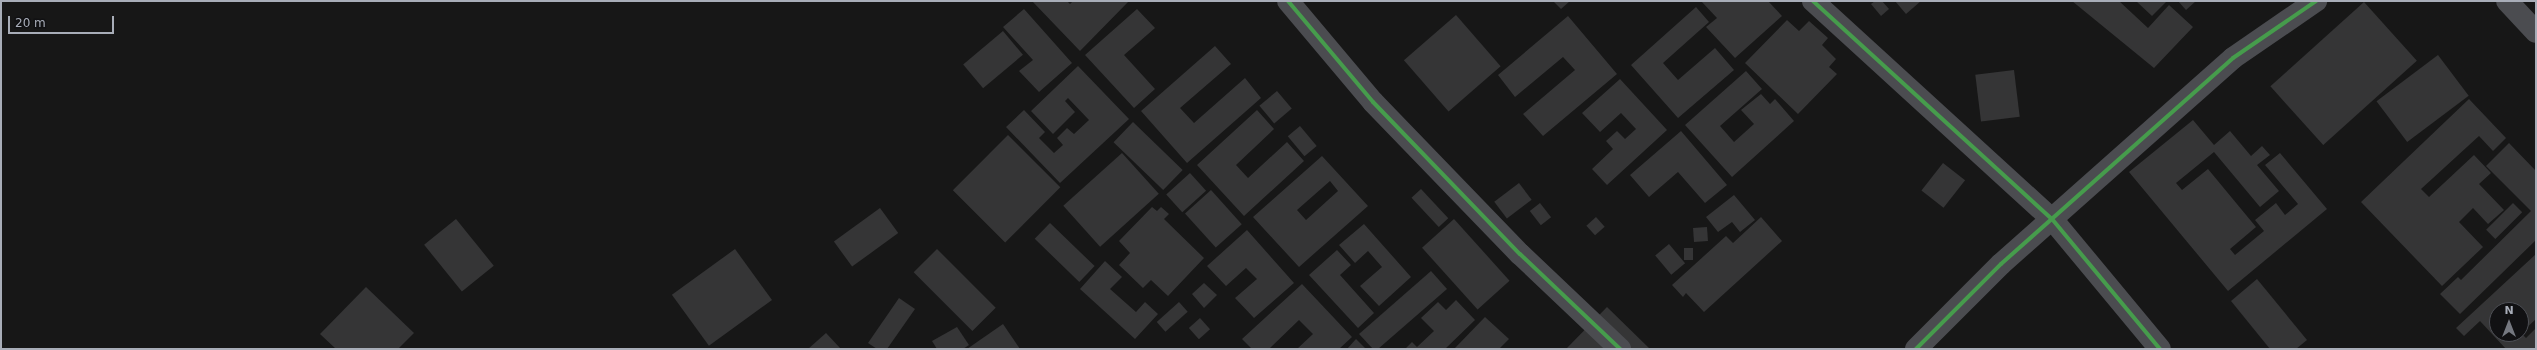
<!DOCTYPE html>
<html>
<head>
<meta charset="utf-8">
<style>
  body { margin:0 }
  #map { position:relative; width:2537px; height:350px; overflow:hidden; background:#171717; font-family:"DejaVu Sans",sans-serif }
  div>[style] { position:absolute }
  .building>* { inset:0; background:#353536; transform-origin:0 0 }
  .minor>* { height:22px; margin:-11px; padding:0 11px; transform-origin:11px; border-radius:11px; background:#4b4c50 }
  .cycleway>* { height:4px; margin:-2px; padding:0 2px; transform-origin:2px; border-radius:2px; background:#469c4c }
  span { translate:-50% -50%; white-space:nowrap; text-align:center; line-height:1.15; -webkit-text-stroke:3.5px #111113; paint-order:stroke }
  .frame { position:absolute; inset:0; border:2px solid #a8adb8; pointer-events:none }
  .north { position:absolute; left:2489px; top:302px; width:40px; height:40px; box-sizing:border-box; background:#111113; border:1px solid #4d4f55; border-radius:50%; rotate:0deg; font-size:11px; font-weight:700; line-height:16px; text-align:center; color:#a8adb8 }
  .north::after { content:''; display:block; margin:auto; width:14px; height:18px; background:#757880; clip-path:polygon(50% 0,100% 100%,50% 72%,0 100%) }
  .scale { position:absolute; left:8px; top:16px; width:106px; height:18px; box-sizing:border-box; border:2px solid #a8adb8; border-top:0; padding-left:5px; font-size:12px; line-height:14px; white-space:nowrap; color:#a8adb8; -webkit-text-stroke:3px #111113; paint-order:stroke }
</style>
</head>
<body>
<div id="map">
  <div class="building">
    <div style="clip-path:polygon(1032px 1px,1067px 1px,1070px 4px,1073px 1px,1129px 1px,1080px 51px)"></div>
    <div style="clip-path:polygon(1553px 1px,1570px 1px,1561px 9px)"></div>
    <div style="clip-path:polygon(1701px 1px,1768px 1px,1782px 16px,1735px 58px,1706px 27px,1717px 18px)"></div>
    <div style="clip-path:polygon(1875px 1px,1882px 1px,1889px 9px,1881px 16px,1871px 4px)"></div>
    <div style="clip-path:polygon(1895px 1px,1921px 1px,1906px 14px)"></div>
    <div style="clip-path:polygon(2072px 1px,2119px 1px,2148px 28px,2169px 5px,2193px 27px,2154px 68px)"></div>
    <div style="clip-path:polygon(2136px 1px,2167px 1px,2152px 16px)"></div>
    <div style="clip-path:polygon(2178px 1px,2196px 1px,2186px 10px)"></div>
    <div style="left:2364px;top:2px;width:79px;height:126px;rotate:48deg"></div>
    <div style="clip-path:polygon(1696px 7px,1709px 22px,1663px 63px,1678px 80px,1715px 48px,1734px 70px,1678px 118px,1631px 65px)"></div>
    <div style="clip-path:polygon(1024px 9px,1072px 63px,1039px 92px,1019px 71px,1033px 60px,1003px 27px)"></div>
    <div style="clip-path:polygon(1137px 9px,1155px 28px,1124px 55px,1155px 89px,1134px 108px,1085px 55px)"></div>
    <div style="left:1456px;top:15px;width:68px;height:69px;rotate:49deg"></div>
    <div style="clip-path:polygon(1568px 16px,1617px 74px,1543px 136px,1523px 114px,1575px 70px,1563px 57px,1515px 97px,1498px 75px)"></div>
    <div style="clip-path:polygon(1787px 20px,1799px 31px,1809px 21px,1828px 38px,1822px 45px,1836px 59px,1829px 67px,1837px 74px,1798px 114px,1745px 63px)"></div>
    <div style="left:1003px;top:31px;width:31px;height:52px;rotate:50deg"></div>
    <div style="clip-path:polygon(1215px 46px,1231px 64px,1180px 108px,1194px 123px,1245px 78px,1261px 98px,1187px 163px,1141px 111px)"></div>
    <div style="left:2438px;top:55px;width:51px;height:77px;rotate:53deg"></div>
    <div style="clip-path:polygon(1078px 66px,1129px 119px,1060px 183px,1006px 127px,1024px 110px,1045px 132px,1039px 138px,1054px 153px,1063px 145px,1057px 138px,1067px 128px,1074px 134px,1089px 120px,1068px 98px,1065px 101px,1075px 112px,1053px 134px,1031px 111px)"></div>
    <div style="left:2014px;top:70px;width:47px;height:39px;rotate:83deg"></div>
    <div style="clip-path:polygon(1746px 71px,1762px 89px,1720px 126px,1734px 142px,1754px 124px,1741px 110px,1761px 94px,1770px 104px,1775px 99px,1794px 121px,1732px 177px,1685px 125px)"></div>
    <div style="clip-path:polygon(1620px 79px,1667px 130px,1607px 185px,1592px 169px,1613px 149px,1606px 141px,1617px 131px,1625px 139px,1636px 129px,1621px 113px,1600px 132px,1582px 113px)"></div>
    <div style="left:1277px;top:91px;width:23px;height:23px;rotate:50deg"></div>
    <div style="clip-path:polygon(2469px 99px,2506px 138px,2493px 151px,2479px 136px,2421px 189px,2429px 197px,2474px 155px,2491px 173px,2479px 184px,2504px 210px,2488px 224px,2473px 208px,2459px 222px,2483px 247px,2442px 286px,2361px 202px)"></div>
    <div style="clip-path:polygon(1257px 110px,1274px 129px,1236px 165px,1248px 178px,1287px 142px,1304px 161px,1244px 216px,1197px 165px)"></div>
    <div style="clip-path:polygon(2193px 120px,2214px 145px,2230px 131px,2251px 156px,2262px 146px,2270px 155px,2257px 165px,2279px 191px,2260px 207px,2214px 152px,2176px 183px,2182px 190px,2208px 169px,2256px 227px,2230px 249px,2235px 255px,2264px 231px,2255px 220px,2276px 203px,2285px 215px,2298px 204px,2265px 165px,2280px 153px,2327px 209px,2228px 291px,2129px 172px)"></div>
    <div style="left:1133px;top:122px;width:69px;height:28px;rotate:44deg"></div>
    <div style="left:1300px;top:126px;width:26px;height:16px;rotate:50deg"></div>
    <div style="clip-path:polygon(1681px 131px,1727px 185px,1705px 203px,1678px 172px,1649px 197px,1630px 175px)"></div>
    <div style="left:1008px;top:135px;width:74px;height:78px;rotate:45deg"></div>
    <div style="clip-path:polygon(2509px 143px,2536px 171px,2536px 240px,2460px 314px,2440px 294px,2458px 277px,2461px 280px,2531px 211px,2486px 166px)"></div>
    <div style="left:1122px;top:153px;width:55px;height:79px;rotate:48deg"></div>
    <div style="clip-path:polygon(evenodd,1322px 156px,1368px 206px,1299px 267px,1253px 217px,1322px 156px,1330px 181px,1338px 191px,1306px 220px,1297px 210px,1330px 181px)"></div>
    <div style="left:1943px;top:163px;width:28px;height:35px;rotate:38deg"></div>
    <div style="left:1190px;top:173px;width:24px;height:32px;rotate:48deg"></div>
    <div style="left:1519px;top:183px;width:21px;height:31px;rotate:53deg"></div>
    <div style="left:1421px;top:189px;width:40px;height:13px;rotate:47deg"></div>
    <div style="left:1211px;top:190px;width:46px;height:35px;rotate:48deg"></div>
    <div style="clip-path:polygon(1734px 195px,1755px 220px,1740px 232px,1732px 222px,1718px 232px,1706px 217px)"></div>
    <div style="left:1540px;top:203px;width:18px;height:13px;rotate:52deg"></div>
    <div style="left:2513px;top:203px;width:13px;height:38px;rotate:45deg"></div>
    <div style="clip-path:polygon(1152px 207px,1157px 211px,1161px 207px,1169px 214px,1164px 219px,1204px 258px,1168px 296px,1151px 280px,1143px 288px,1119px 265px,1130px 253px,1119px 241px)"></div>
    <div style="left:880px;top:208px;width:31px;height:57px;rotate:54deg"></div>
    <div style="left:1596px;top:217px;width:13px;height:13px;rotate:48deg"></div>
    <div style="clip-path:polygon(1761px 217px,1782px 241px,1704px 312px,1686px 293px,1683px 297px,1672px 285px,1726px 236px,1733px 243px)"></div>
    <div style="left:456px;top:219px;width:60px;height:41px;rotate:51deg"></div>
    <div style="left:1454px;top:219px;width:83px;height:43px;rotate:48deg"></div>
    <div style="left:1050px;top:223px;width:62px;height:22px;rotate:44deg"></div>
    <div style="clip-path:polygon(1364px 224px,1411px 277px,1379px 306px,1360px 286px,1382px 267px,1368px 251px,1355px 263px,1339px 245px)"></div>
    <div style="left:1707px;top:227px;width:14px;height:14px;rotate:86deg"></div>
    <div style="clip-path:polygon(1247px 230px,1294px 283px,1254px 318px,1235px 298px,1257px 279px,1246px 268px,1226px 286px,1207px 266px)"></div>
    <div style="left:1669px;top:244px;width:25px;height:18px;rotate:50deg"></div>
    <div style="left:1684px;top:248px;width:9px;height:12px"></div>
    <div style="left:735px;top:249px;width:63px;height:78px;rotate:54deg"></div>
    <div style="left:937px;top:249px;width:83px;height:33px;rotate:45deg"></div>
    <div style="clip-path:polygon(1337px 250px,1351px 265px,1340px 275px,1374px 313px,1358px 328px,1309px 275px)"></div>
    <div style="clip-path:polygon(evenodd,2536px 254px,2536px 319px,2521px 333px,2526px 338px,2536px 328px,2536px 349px,2506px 349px,2480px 321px,2464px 336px,2456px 328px,2536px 254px,2497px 310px,2521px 310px,2521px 334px,2497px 334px,2497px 310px)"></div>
    <div style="clip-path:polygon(1105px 261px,1122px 277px,1110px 289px,1136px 312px,1145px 302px,1158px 314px,1135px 339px,1080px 289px)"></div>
    <div style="clip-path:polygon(1431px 271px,1447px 289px,1378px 349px,1373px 349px,1359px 334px)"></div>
    <div style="clip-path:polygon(2257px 279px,2307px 340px,2296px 349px,2270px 349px,2231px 301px)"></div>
    <div style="clip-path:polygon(1204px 283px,1217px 295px,1204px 308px,1192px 294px)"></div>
    <div style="clip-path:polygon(1302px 284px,1352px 337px,1339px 349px,1297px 349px,1313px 334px,1299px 320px,1269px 349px,1252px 349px,1242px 339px)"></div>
    <div style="clip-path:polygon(366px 287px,414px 333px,398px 349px,336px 349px,320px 334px)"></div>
    <div style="clip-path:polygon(899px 298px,915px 309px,887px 349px,877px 349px,868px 343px)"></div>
    <div style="clip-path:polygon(1456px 300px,1475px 320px,1445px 349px,1405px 349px,1412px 342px,1417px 347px,1434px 331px,1421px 318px,1438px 302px,1446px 310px)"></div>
    <div style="left:1179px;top:302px;width:13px;height:30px;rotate:48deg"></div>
    <div style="clip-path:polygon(1607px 307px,1650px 349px,1566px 349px)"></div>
    <div style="clip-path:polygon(1485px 317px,1509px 339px,1499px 349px,1454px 349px)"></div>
    <div style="left:1200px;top:318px;width:15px;height:15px;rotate:48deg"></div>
    <div style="clip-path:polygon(1003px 324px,1020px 349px,967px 349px)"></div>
    <div style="clip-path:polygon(957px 327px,969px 345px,963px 349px,937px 349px,932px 341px)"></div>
    <div style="clip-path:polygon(826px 333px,841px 349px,808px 349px)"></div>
    <div style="clip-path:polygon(1356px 339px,1366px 349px,1347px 349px)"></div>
  </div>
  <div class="minor">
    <div style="left:1288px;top:1px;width:132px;rotate:49.9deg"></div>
    <div style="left:1373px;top:102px;width:211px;rotate:46deg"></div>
    <div style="left:1520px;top:254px;width:138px;rotate:43.5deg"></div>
    <div style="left:1813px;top:1px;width:323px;rotate:42.4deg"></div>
    <div style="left:2052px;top:219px;width:169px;rotate:50.3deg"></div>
    <div style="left:2507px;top:1px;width:42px;rotate:46.9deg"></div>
    <div style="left:1916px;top:349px;width:120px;rotate:-45deg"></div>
    <div style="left:2001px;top:264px;width:310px;rotate:-41.6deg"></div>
    <div style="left:2233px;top:58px;width:101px;rotate:-34.5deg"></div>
  </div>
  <div class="cycleway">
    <div style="left:1288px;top:1px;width:132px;rotate:49.9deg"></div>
    <div style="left:1373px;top:102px;width:211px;rotate:46deg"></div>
    <div style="left:1520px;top:254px;width:138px;rotate:43.5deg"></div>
    <div style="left:1813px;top:1px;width:323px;rotate:42.4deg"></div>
    <div style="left:2052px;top:219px;width:169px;rotate:50.3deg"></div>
    <div style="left:1916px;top:349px;width:120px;rotate:-45deg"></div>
    <div style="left:2001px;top:264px;width:310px;rotate:-41.6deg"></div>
    <div style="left:2233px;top:58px;width:101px;rotate:-34.5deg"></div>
  </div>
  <div class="frame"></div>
  <div class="north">N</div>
  <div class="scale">20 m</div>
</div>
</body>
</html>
